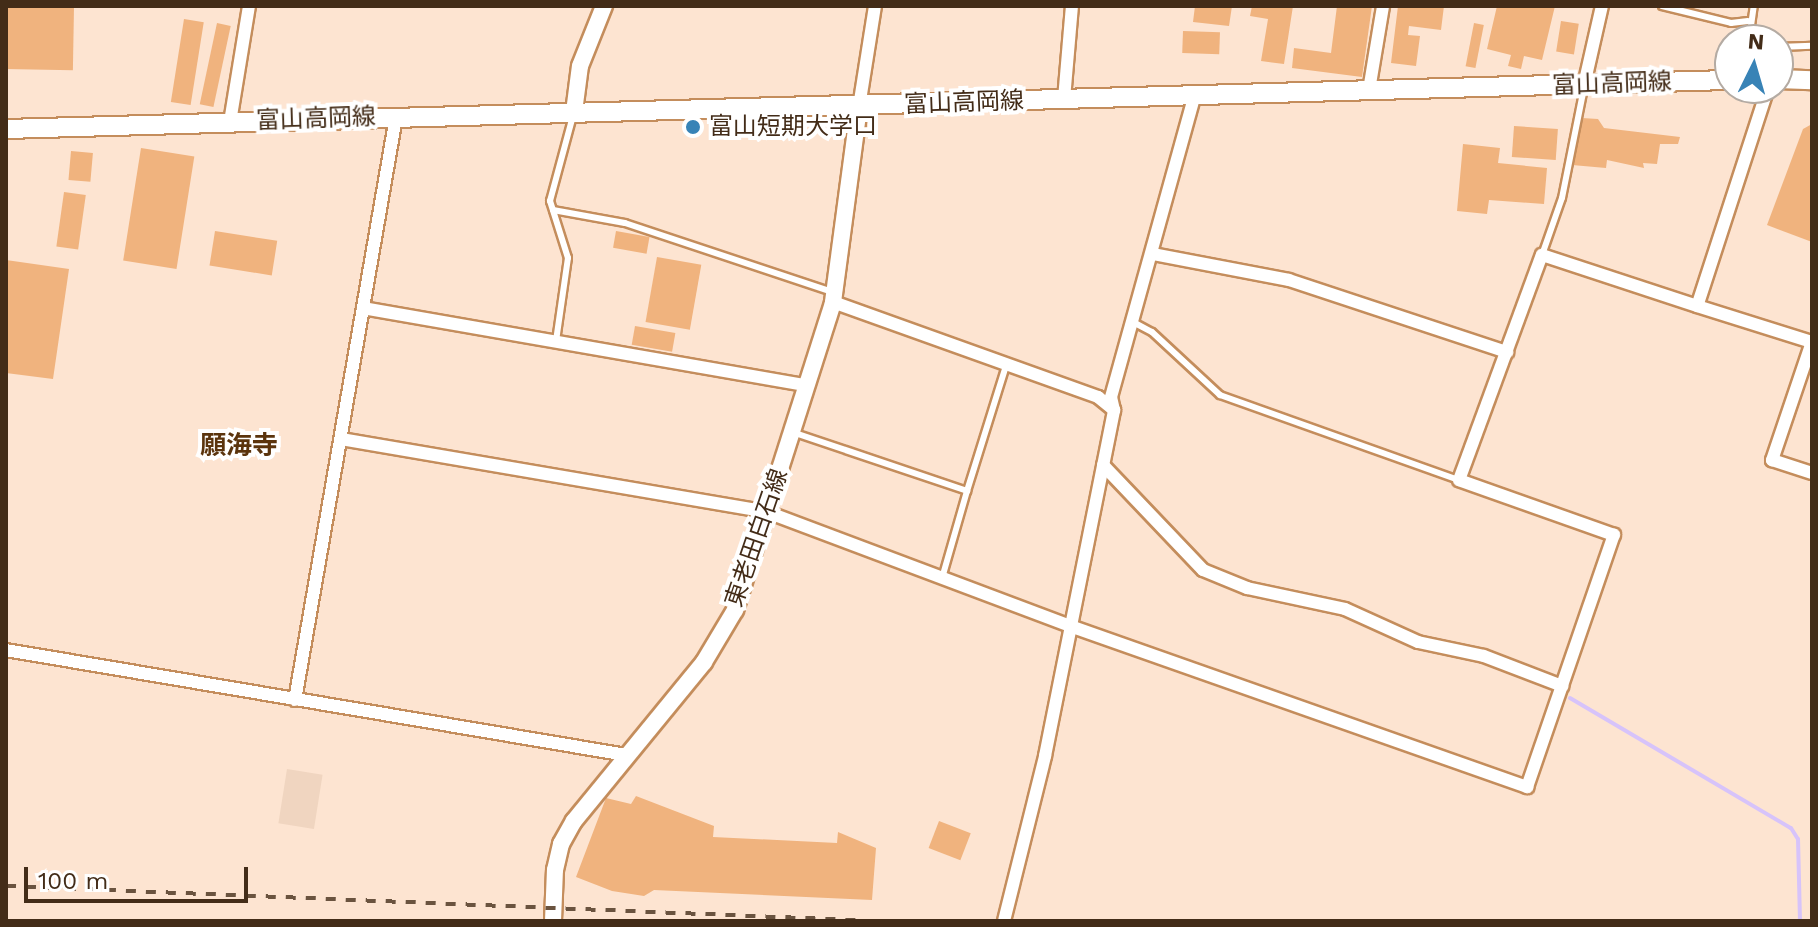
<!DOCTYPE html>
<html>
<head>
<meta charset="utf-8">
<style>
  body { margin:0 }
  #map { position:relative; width:1818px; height:927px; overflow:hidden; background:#fde4d1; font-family:"Work Sans","Noto Sans JP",sans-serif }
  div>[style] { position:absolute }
  .built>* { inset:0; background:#f0d5c0; transform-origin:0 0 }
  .stream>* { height:4px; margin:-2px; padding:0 2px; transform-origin:2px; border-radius:2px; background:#d7c3fa }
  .building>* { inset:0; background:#f0b37e; transform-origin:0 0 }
  .roads { filter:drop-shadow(2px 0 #c48d5c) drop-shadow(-2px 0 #c48d5c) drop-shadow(0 2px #c48d5c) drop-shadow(0 -2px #c48d5c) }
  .lane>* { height:6px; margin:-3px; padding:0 3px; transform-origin:3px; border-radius:3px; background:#fff }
  .street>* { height:12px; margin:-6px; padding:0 6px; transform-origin:6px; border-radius:6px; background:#fff }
  .secondary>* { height:16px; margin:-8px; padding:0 8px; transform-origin:8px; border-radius:8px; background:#fff }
  .primary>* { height:18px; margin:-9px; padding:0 9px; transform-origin:9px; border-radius:9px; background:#fff }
  .rail>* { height:4px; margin-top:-2px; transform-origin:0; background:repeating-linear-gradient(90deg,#6a533f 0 10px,transparent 0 20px) }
  .dots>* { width:22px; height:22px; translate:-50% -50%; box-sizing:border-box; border:4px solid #fff; border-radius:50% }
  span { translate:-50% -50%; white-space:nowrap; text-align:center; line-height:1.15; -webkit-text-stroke:8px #fff; paint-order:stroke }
  .street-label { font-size:24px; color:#432c18 }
  .poi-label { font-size:24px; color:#432c18 }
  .left { translate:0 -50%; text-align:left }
  .neighbourhood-label { font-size:26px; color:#5b340d; font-weight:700 }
  .frame { position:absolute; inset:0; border:8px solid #432c18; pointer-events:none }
  .north { position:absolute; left:1714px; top:24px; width:80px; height:80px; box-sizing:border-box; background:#fff; border:2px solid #b4aba3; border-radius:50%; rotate:5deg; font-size:22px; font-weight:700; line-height:32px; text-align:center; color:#432c18 }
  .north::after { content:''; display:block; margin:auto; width:28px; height:36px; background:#3883b6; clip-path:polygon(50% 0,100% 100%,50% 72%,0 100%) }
  .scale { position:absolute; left:24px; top:867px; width:224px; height:36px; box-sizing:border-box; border:4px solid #432c18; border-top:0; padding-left:10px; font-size:24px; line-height:28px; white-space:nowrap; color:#432c18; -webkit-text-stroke:6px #fff; paint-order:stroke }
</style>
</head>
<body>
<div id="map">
  <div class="built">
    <div style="left:287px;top:769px;width:36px;height:55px;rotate:9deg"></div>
  </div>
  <div class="stream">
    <div style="left:1570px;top:698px;width:256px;rotate:30.5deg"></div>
    <div style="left:1791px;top:828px;width:13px;rotate:58deg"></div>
    <div style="left:1798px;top:839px;width:82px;rotate:88.6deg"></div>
  </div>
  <div class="building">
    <div style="left:6px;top:6px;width:68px;height:63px;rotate:1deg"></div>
    <div style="clip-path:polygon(1195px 6px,1232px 6px,1229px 26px,1193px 22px)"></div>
    <div style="clip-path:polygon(1252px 6px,1293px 6px,1284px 64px,1261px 61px,1268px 19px,1250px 16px)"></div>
    <div style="clip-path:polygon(1337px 6px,1372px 6px,1362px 77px,1292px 68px,1294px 48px,1331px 53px)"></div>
    <div style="clip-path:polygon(1398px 6px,1444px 6px,1441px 30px,1409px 26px,1408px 35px,1420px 36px,1416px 66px,1391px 63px)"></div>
    <div style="clip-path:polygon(1497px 6px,1555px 6px,1542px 60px,1524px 56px,1521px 69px,1508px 66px,1511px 55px,1487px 49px)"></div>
    <div style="left:184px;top:19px;width:20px;height:84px;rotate:9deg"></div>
    <div style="left:1561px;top:21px;width:18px;height:31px;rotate:9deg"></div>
    <div style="left:217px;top:23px;width:14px;height:83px;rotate:12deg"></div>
    <div style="left:1474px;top:23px;width:10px;height:44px;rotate:11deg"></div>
    <div style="left:1183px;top:31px;width:37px;height:22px;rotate:2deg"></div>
    <div style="clip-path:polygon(1582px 118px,1598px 119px,1604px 128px,1680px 137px,1678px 144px,1660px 144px,1657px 164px,1643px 163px,1644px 168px,1607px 160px,1606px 168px,1572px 165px)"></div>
    <div style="clip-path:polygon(1812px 124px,1812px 242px,1767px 225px,1803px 129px)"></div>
    <div style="left:1514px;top:126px;width:44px;height:31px;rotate:4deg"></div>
    <div style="clip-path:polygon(1463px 144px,1500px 148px,1498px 163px,1547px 168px,1544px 204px,1489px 200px,1487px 214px,1457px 211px)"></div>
    <div style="left:141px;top:148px;width:54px;height:114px;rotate:9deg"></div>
    <div style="left:71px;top:151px;width:22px;height:29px;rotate:5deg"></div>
    <div style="left:64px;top:192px;width:22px;height:55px;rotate:8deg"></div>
    <div style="left:215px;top:231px;width:63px;height:35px;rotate:9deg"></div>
    <div style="left:616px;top:231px;width:34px;height:17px;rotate:10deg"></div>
    <div style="left:657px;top:257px;width:45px;height:66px;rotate:10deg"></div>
    <div style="clip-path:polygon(6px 260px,69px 269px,53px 379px,6px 373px)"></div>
    <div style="left:635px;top:326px;width:41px;height:19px;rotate:10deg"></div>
    <div style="clip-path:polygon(636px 796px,714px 826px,713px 837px,837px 843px,838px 832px,876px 848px,872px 900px,654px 890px,644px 896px,612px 891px,576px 877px,606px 798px,631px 804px)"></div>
    <div style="left:939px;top:821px;width:34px;height:29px;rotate:21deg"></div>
  </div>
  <div class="roads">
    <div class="lane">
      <div style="left:1662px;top:6px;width:71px;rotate:13.8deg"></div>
      <div style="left:1731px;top:23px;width:17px;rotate:-7deg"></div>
      <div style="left:1749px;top:40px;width:34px;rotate:-82deg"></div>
      <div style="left:1778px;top:47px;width:34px;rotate:-2deg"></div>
      <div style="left:553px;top:210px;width:73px;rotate:10.2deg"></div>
      <div style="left:625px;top:223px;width:219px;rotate:18.4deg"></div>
      <div style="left:1542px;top:255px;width:60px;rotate:-70.7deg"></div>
      <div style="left:1562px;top:198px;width:112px;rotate:-78.7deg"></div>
      <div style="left:1133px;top:322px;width:21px;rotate:28deg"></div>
      <div style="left:1152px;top:332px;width:93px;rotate:42.8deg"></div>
      <div style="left:1220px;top:395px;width:254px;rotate:19.6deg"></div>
      <div style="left:556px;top:341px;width:84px;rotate:-81.8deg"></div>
      <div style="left:568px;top:258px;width:60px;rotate:-107.5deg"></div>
      <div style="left:550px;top:201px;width:88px;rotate:-74.9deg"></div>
      <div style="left:792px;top:432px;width:185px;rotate:18.6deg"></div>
      <div style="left:967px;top:491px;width:91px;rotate:106deg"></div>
      <div style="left:967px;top:491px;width:131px;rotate:-72.7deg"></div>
    </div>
    <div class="street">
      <div style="left:1584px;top:85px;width:81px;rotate:-77.2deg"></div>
      <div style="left:1768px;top:88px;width:229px;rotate:108deg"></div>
      <div style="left:1697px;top:306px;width:121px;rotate:17.4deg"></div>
      <div style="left:1369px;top:90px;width:85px;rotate:-80.5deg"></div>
      <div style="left:1064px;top:99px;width:93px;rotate:-85.1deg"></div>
      <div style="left:859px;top:107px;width:102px;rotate:-81deg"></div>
      <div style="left:230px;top:122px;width:118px;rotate:-80.7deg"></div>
      <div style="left:1153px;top:254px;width:138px;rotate:10.8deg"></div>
      <div style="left:1289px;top:280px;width:230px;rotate:18.3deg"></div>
      <div style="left:833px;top:302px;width:282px;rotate:19.7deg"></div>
      <div style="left:1098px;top:397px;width:21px;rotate:39deg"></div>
      <div style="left:363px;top:308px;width:450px;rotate:9.9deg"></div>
      <div style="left:1812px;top:342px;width:125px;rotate:108.7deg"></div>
      <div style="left:1772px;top:460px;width:42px;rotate:18deg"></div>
      <div style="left:341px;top:439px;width:432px;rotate:9.7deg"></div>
      <div style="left:767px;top:512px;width:324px;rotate:20.6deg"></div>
      <div style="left:1070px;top:626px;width:485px;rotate:19.4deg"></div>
      <div style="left:1527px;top:787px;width:267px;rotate:-71deg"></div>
      <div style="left:1614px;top:535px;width:164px;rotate:-160.5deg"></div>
      <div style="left:1459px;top:480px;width:240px;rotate:-69.8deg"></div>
      <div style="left:1542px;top:255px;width:163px;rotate:18.2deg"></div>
      <div style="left:1103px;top:465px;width:145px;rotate:46.4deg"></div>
      <div style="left:1203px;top:570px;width:48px;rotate:22.2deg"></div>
      <div style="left:1247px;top:588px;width:100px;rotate:12.1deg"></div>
      <div style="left:1345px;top:609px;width:80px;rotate:24.3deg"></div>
      <div style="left:1418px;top:642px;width:67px;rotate:12deg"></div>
      <div style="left:1484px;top:656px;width:84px;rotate:21deg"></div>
      <div style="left:6px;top:650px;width:629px;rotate:9.61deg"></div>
      <div style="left:295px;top:700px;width:592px;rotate:-80.17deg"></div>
      <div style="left:1004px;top:921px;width:170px;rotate:-76deg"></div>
      <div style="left:1045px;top:756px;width:353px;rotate:-78.7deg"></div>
      <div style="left:1114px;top:410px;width:13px;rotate:-103deg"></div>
      <div style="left:1111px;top:397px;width:313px;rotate:-74.5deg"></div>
    </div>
    <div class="secondary">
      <div style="left:574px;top:112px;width:46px;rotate:-82.6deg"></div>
      <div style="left:580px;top:66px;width:65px;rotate:-68.2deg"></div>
      <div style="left:553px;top:921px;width:51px;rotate:-87.8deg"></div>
      <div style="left:555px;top:870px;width:27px;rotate:-77deg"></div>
      <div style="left:561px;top:844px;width:26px;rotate:-61deg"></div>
      <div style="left:574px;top:821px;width:205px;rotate:-50.7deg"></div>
      <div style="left:704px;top:662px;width:61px;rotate:-59.2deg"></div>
      <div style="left:735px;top:610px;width:323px;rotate:-72.3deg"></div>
      <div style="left:833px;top:302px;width:197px;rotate:-82.4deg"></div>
    </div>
    <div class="primary">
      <div style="left:1778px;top:79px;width:34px;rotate:2deg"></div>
      <div style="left:6px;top:129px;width:1725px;rotate:-1.63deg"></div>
    </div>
  </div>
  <div class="rail">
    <div style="left:6px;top:886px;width:872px;rotate:2.3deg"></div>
  </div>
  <div class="dots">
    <div style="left:693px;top:127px;background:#3883b6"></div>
  </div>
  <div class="street-label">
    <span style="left:1612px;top:84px;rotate:-2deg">富山高岡線</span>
    <span style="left:964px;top:103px;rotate:-2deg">富山高岡線</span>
    <span style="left:316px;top:119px;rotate:-2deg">富山高岡線</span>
    <span style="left:757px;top:538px;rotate:-71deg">東老田白石線</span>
  </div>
  <div class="poi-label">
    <span class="left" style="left:709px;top:127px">富山短期大学口</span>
  </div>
  <div class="neighbourhood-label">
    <span style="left:239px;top:446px">願海寺</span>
  </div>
  <div class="frame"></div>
  <div class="north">N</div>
  <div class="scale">100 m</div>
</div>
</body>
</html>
